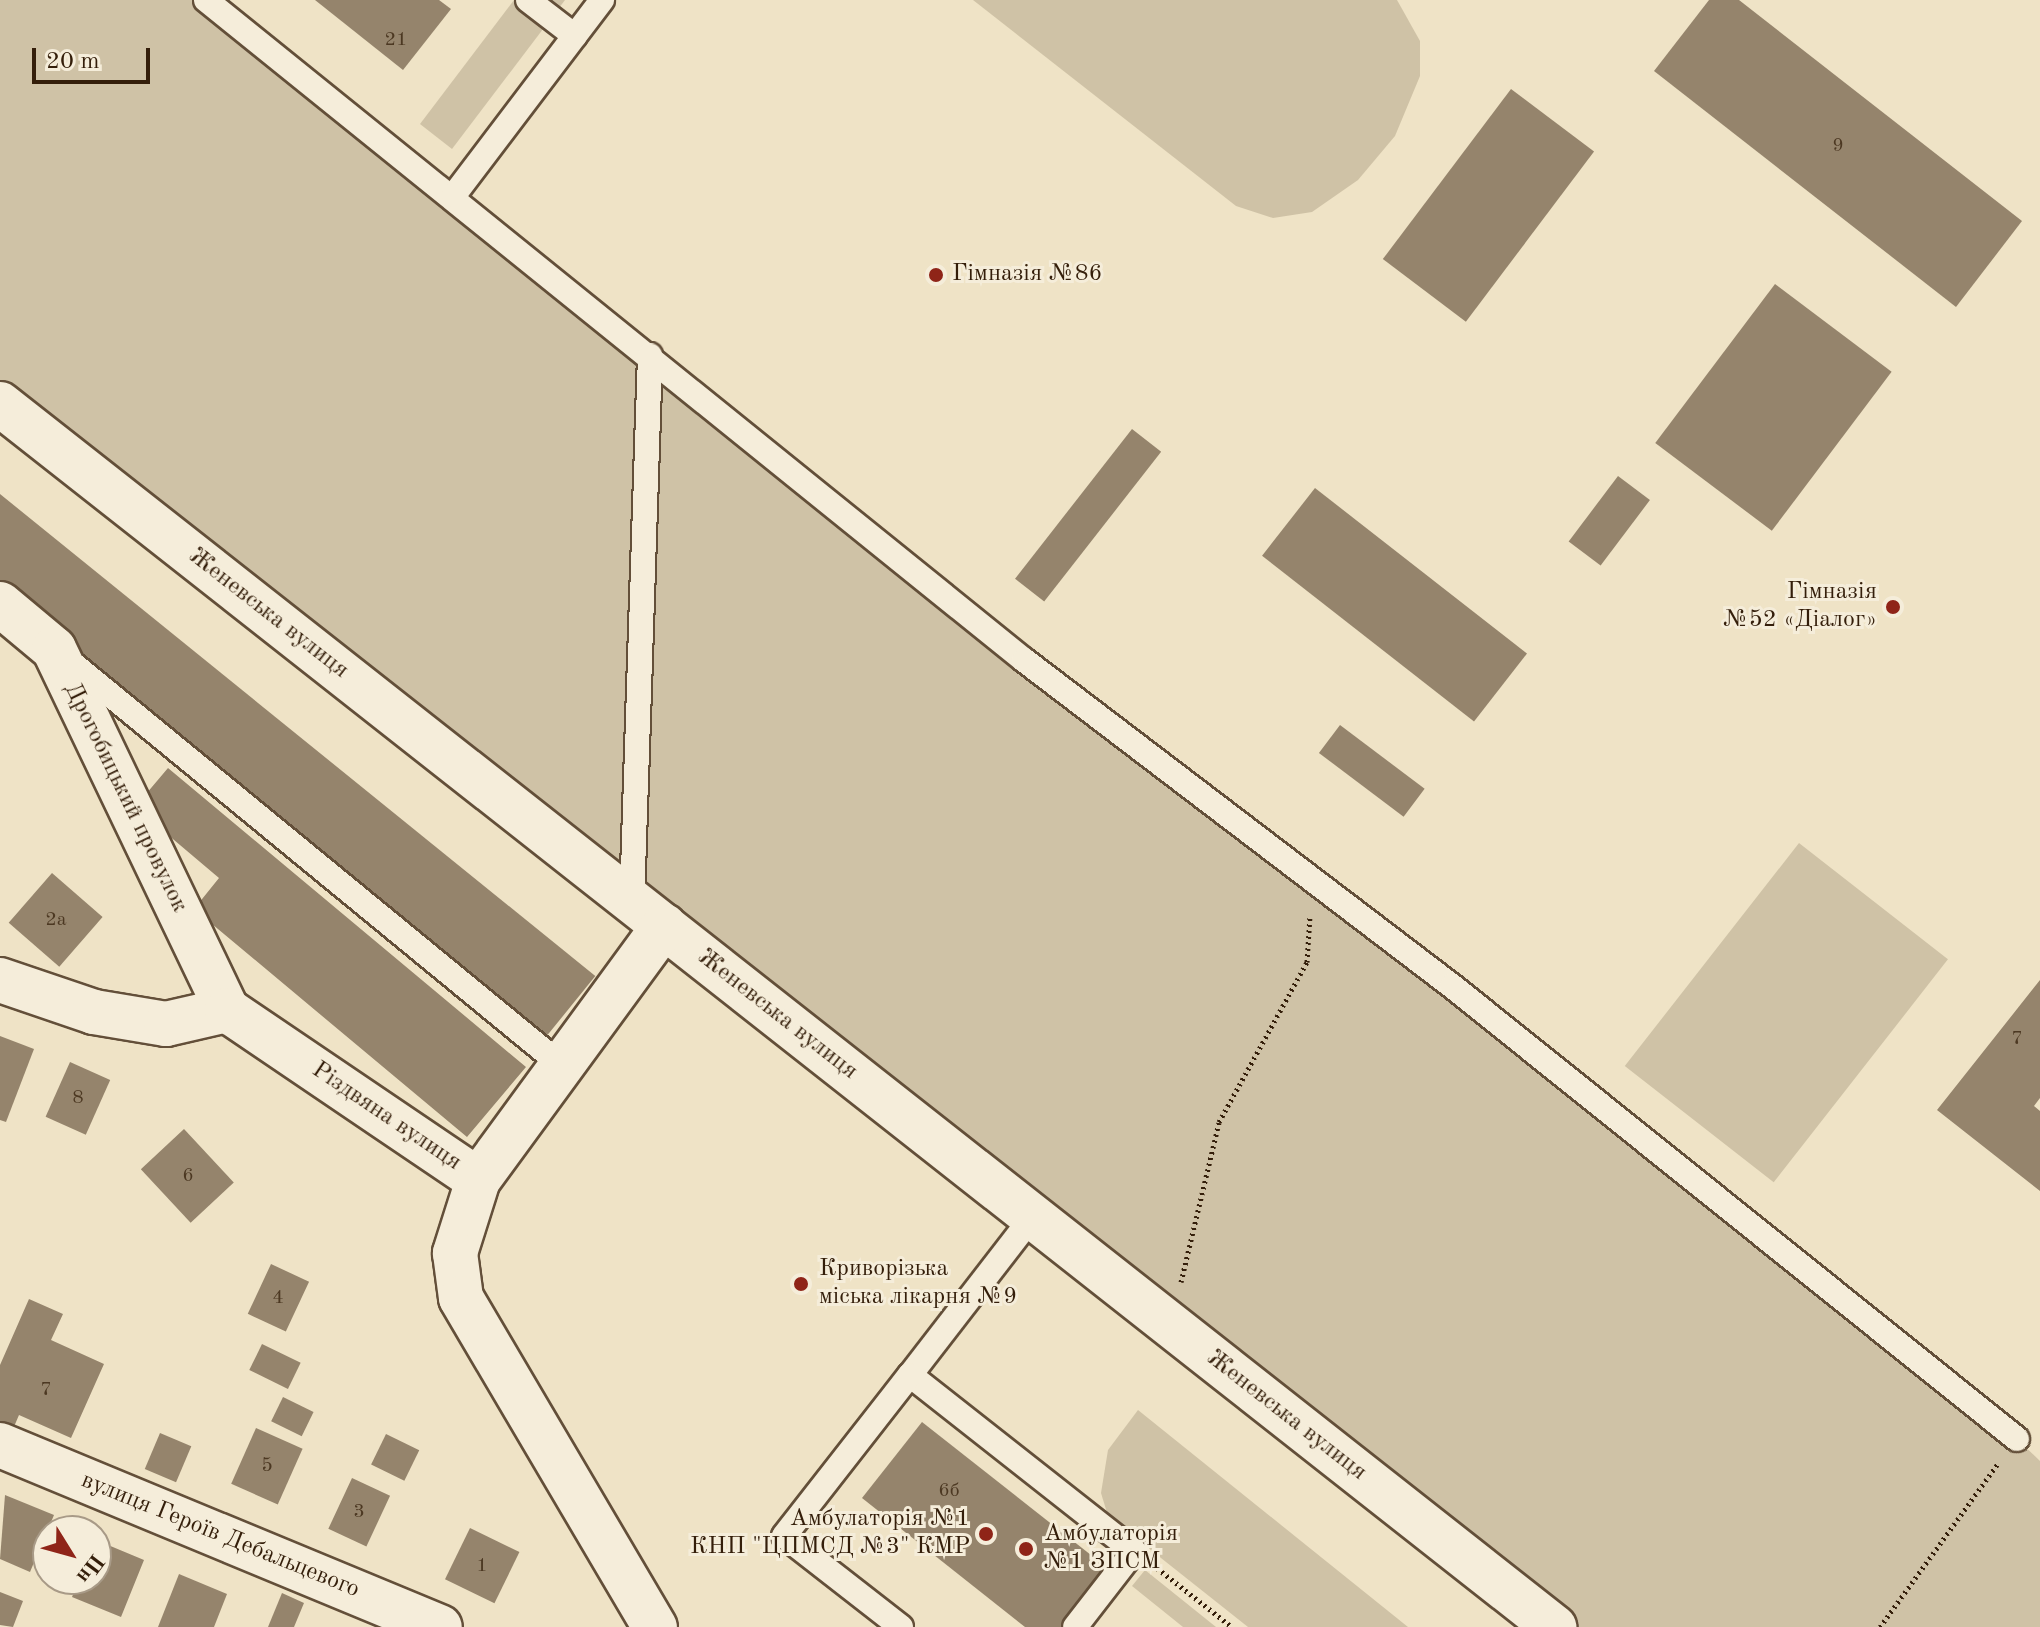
<!DOCTYPE html>
<html>
<head>
<meta charset="utf-8">
<style>
  body { margin:0 }
  #map { position:relative; width:2040px; height:1627px; overflow:hidden; background:#efe3c6; font-family:"Old Standard TT",serif }
  div>[style] { position:absolute }
  .green>* { inset:0; background:#cfc2a6; transform-origin:0 0 }
  .building>* { inset:0; background:#95846c; transform-origin:0 0 }
  .path>* { height:5px; margin-top:-2.5px; transform-origin:0; background:repeating-linear-gradient(90deg,#341e0a 0 2px,transparent 0 6px) }
  .roads { filter:drop-shadow(2px 0 #634f39) drop-shadow(-2px 0 #634f39) drop-shadow(0 2px #634f39) drop-shadow(0 -2px #634f39) }
  .lane>* { height:24px; margin:-12px; padding:0 12px; transform-origin:12px; border-radius:12px; background:#f5edda }
  .street>* { height:44px; margin:-22px; padding:0 22px; transform-origin:22px; border-radius:22px; background:#f5edda }
  .dots>* { width:22px; height:22px; translate:-50% -50%; box-sizing:border-box; border:4px solid #f5edda; border-radius:50% }
  span { translate:-50% -50%; white-space:nowrap; text-align:center; line-height:1.15; -webkit-text-stroke:6px #f5edda; paint-order:stroke }
  .number-label { font-size:20px; color:#4c3822 }
  .number-label span { -webkit-text-stroke-width:0 }
  .poi-label { font-size:24px; color:#341e0a }
  .left { translate:0 -50%; text-align:left }
  .right { translate:-100% -50%; text-align:right }
  .street-label { font-size:24px; color:#341e0a }
  .north { position:absolute; left:32px; top:1515px; width:80px; height:80px; box-sizing:border-box; background:#f5edda; border:2px solid #a89a87; border-radius:50%; rotate:127deg; font-size:22px; font-weight:700; line-height:32px; text-align:center; color:#341e0a }
  .north::after { content:''; display:block; margin:auto; width:28px; height:36px; background:#8f2418; clip-path:polygon(50% 0,100% 100%,50% 72%,0 100%) }
  .scale { position:absolute; left:32px; top:48px; width:118px; height:36px; box-sizing:border-box; border:4px solid #341e0a; border-top:0; padding-left:10px; font-size:24px; line-height:28px; white-space:nowrap; color:#341e0a; -webkit-text-stroke:6px #f5edda; paint-order:stroke }
</style>
</head>
<body>
<div id="map">
  <div class="green">
    <div style="clip-path:polygon(0 0,206px 0,2017px 1439px,2040px 1461px,2040px 1627px,1554px 1627px,0 404px)"></div>
    <div style="clip-path:polygon(514px 0,565px 0,452px 149px,420px 124px)"></div>
    <div style="clip-path:polygon(973px 0,1397px 0,1420px 41px,1420px 76px,1395px 136px,1358px 180px,1312px 212px,1273px 218px,1236px 206px)"></div>
    <div style="left:1799px;top:843px;width:189px;height:283px;rotate:38deg"></div>
    <div style="clip-path:polygon(1138px 1410px,1408px 1627px,1248px 1627px,1108px 1516px,1101px 1493px,1108px 1450px)"></div>
    <div style="clip-path:polygon(1145px 1570px,1216px 1627px,1183px 1627px,1132px 1586px)"></div>
  </div>
  <div class="building">
    <div style="clip-path:polygon(315px 0,439px 0,451px 9px,403px 70px)"></div>
    <div style="clip-path:polygon(1709px 0,1739px 0,2022px 221px,1956px 307px,1654px 71px)"></div>
    <div style="left:1511px;top:89px;width:104px;height:213px;rotate:37deg"></div>
    <div style="left:1775px;top:284px;width:146px;height:199px;rotate:37deg"></div>
    <div style="left:1132px;top:429px;width:37px;height:190px;rotate:38deg"></div>
    <div style="left:1618px;top:476px;width:40px;height:82px;rotate:37deg"></div>
    <div style="left:1315px;top:488px;width:269px;height:86px;rotate:38deg"></div>
    <div style="left:0;top:494px;width:766px;height:76px;rotate:39deg"></div>
    <div style="left:1340px;top:725px;width:106px;height:35px;rotate:37deg"></div>
    <div style="clip-path:polygon(168px 768px,526px 1067px,467px 1137px,194px 909px,219px 878px,135px 807px)"></div>
    <div style="left:52px;top:873px;width:67px;height:66px;rotate:41deg"></div>
    <div style="clip-path:polygon(2040px 980px,2040px 1098px,2034px 1106px,2040px 1111px,2040px 1191px,1937px 1110px)"></div>
    <div style="clip-path:polygon(0 1036px,34px 1049px,6px 1122px,0 1120px)"></div>
    <div style="left:70px;top:1062px;width:44px;height:60px;rotate:24deg"></div>
    <div style="left:184px;top:1129px;width:73px;height:59px;rotate:47deg"></div>
    <div style="left:271px;top:1264px;width:42px;height:55px;rotate:25deg"></div>
    <div style="clip-path:polygon(29px 1299px,63px 1314px,51px 1340px,104px 1364px,71px 1438px,19px 1415px,13px 1429px,0 1423px,0 1365px)"></div>
    <div style="left:262px;top:1344px;width:43px;height:29px;rotate:26deg"></div>
    <div style="left:283px;top:1397px;width:34px;height:27px;rotate:26deg"></div>
    <div style="clip-path:polygon(922px 1422px,1110px 1570px,1065px 1627px,1025px 1627px,862px 1498px)"></div>
    <div style="left:256px;top:1428px;width:51px;height:61px;rotate:24deg"></div>
    <div style="left:160px;top:1433px;width:34px;height:39px;rotate:23deg"></div>
    <div style="left:386px;top:1434px;width:37px;height:34px;rotate:26deg"></div>
    <div style="left:352px;top:1478px;width:42px;height:56px;rotate:25deg"></div>
    <div style="clip-path:polygon(5px 1495px,54px 1515px,30px 1572px,0 1559px)"></div>
    <div style="left:470px;top:1528px;width:55px;height:57px;rotate:26deg"></div>
    <div style="clip-path:polygon(96px 1540px,144px 1560px,121px 1617px,72px 1597px,79px 1579px,96px 1579px)"></div>
    <div style="clip-path:polygon(179px 1574px,227px 1594px,214px 1627px,158px 1627px)"></div>
    <div style="clip-path:polygon(0 1592px,23px 1601px,13px 1627px,0 1625px)"></div>
    <div style="clip-path:polygon(282px 1593px,304px 1603px,294px 1627px,268px 1627px)"></div>
  </div>
  <div class="path">
    <div style="left:1181px;top:1282px;width:164px;rotate:-76.6deg"></div>
    <div style="left:1219px;top:1122px;width:183px;rotate:-61.2deg"></div>
    <div style="left:1307px;top:962px;width:46px;rotate:-86.3deg"></div>
    <div style="left:1157px;top:1568px;width:95px;rotate:38.2deg"></div>
    <div style="left:1880px;top:1627px;width:203px;rotate:-54.2deg"></div>
  </div>
  <div class="roads">
    <div class="lane">
      <div style="left:206px;top:0;width:1051px;rotate:38.9deg"></div>
      <div style="left:1024px;top:660px;width:538px;rotate:37.3deg"></div>
      <div style="left:1452px;top:986px;width:724px;rotate:38.72deg"></div>
      <div style="left:528px;top:0;width:59px;rotate:37.5deg"></div>
      <div style="left:454px;top:195px;width:245px;rotate:-52.8deg"></div>
      <div style="left:68px;top:660px;width:637px;rotate:39.39deg"></div>
      <div style="left:632px;top:901px;width:546px;rotate:-88.11deg"></div>
      <div style="left:1033px;top:1216px;width:201px;rotate:127.7deg"></div>
      <div style="left:910px;top:1375px;width:285px;rotate:38.2deg"></div>
      <div style="left:1134px;top:1551px;width:96px;rotate:127.8deg"></div>
      <div style="left:901px;top:1627px;width:148px;rotate:-142.1deg"></div>
      <div style="left:784px;top:1536px;width:204px;rotate:-52deg"></div>
    </div>
    <div class="street">
      <div style="left:0;top:404px;width:1978px;rotate:38.2deg"></div>
      <div style="left:0;top:604px;width:70px;rotate:39.8deg"></div>
      <div style="left:54px;top:649px;width:400px;rotate:64.4deg"></div>
      <div style="left:0;top:980px;width:99px;rotate:18.8deg"></div>
      <div style="left:94px;top:1012px;width:73px;rotate:9.5deg"></div>
      <div style="left:166px;top:1024px;width:63px;rotate:-12.9deg"></div>
      <div style="left:227px;top:1010px;width:303px;rotate:34.1deg"></div>
      <div style="left:478px;top:1180px;width:315px;rotate:-53.8deg"></div>
      <div style="left:478px;top:1180px;width:77px;rotate:107.5deg"></div>
      <div style="left:455px;top:1253px;width:45px;rotate:82.4deg"></div>
      <div style="left:461px;top:1298px;width:382px;rotate:59.5deg"></div>
      <div style="left:0;top:1445px;width:476px;rotate:22.5deg"></div>
    </div>
  </div>
  <div class="dots">
    <div style="left:936px;top:275px;background:#8f2418"></div>
    <div style="left:1893px;top:607px;background:#8f2418"></div>
    <div style="left:801px;top:1284px;background:#8f2418"></div>
    <div style="left:986px;top:1534px;background:#8f2418"></div>
    <div style="left:1026px;top:1549px;background:#8f2418"></div>
  </div>
  <div class="number-label">
    <span style="left:396px;top:40px">21</span>
    <span style="left:1838px;top:146px">9</span>
    <span style="left:56px;top:920px">2а</span>
    <span style="left:2017px;top:1039px">7</span>
    <span style="left:78px;top:1098px">8</span>
    <span style="left:188px;top:1176px">6</span>
    <span style="left:278px;top:1298px">4</span>
    <span style="left:46px;top:1390px">7</span>
    <span style="left:267px;top:1466px">5</span>
    <span style="left:949px;top:1491px">6б</span>
    <span style="left:359px;top:1512px">3</span>
    <span style="left:482px;top:1566px">1</span>
  </div>
  <div class="poi-label">
    <span class="left" style="left:952px;top:275px">Гімназія №86</span>
    <span class="right" style="left:1877px;top:607px">Гімназія<br>№52 «Діалог»</span>
    <span class="left" style="left:819px;top:1284px">Криворізька<br>міська лікарня №9</span>
    <span class="right" style="left:970px;top:1534px">Амбулаторія №1<br>КНП "ЦПМСД №3" КМР</span>
    <span class="left" style="left:1044px;top:1549px">Амбулаторія<br>№1 ЗПСМ</span>
  </div>
  <div class="street-label">
    <span style="left:268px;top:614px;rotate:38deg">Женевська вулиця</span>
    <span style="left:125px;top:798px;rotate:64deg">Дрогобицький провулок</span>
    <span style="left:777px;top:1015px;rotate:38deg">Женевська вулиця</span>
    <span style="left:386px;top:1117px;rotate:34deg">Різдвяна вулиця</span>
    <span style="left:1286px;top:1416px;rotate:38deg">Женевська вулиця</span>
    <span style="left:220px;top:1536px;rotate:22deg">вулиця Героїв Дебальцевого</span>
  </div>
  <div class="north">Пн</div>
  <div class="scale">20 m</div>
</div>
</body>
</html>
